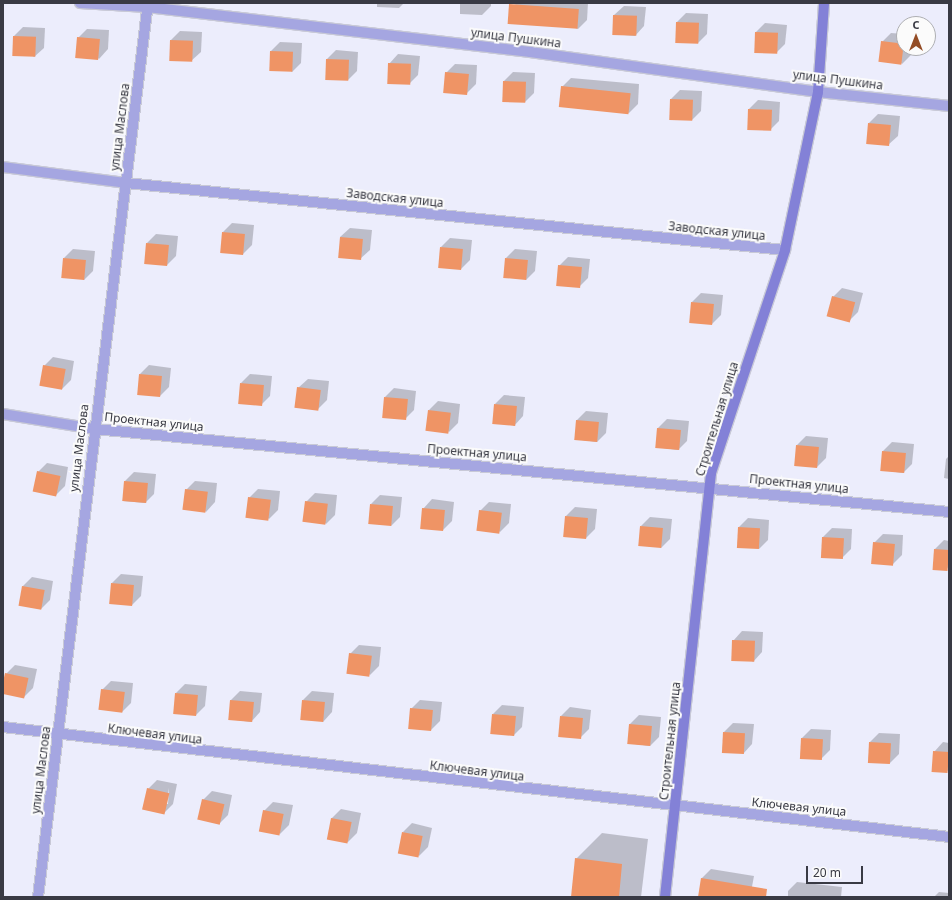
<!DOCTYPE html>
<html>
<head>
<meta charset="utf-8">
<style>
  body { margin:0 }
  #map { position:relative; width:952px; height:900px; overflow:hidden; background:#ecedfc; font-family:"Noto Sans",sans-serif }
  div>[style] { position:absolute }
  .shadow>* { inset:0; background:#0003 }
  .building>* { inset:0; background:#ef9465; transform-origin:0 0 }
  .roads { filter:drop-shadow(1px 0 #c8c9d7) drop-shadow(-1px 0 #c8c9d7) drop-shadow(0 1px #c8c9d7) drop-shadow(0 -1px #c8c9d7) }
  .street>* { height:10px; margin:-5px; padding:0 5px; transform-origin:5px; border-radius:5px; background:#a5a6e1 }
  .secondary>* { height:10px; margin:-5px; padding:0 5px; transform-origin:5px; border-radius:5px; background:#8381d7 }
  span { translate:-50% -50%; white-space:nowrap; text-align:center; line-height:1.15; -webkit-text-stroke:4px #fbfbfb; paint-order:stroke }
  .street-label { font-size:12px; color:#393a44 }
  .frame { position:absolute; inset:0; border:4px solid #393a44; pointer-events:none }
  .north { position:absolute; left:896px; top:16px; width:40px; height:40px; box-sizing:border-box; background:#fbfbfb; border:1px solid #adaeb2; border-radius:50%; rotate:0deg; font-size:11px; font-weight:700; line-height:16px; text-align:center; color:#393a44 }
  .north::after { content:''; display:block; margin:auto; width:14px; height:18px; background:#934c25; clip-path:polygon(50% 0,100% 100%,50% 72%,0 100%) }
  .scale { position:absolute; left:806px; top:866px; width:57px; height:18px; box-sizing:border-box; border:2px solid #393a44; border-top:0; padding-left:5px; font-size:12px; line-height:14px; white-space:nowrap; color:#393a44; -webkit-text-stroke:3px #fbfbfb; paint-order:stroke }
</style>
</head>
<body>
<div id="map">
  <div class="shadow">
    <div style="clip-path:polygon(320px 3px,338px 3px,337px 4px)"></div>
    <div style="clip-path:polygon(377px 3px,404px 3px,399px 8px,377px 7px)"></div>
    <div style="clip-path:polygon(460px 3px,491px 3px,491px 6px,482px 15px,460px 14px)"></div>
    <div style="clip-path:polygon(511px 3px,588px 3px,587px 20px,578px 29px)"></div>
    <div style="clip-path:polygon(624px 6px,646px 7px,644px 26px,635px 36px,613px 34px,614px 15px)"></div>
    <div style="clip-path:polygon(686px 13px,708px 14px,707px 34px,698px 43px,677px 22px)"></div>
    <div style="clip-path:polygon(765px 23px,787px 25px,785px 44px,776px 53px,756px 32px)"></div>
    <div style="clip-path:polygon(23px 27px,45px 28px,44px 48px,34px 57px,14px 36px)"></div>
    <div style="clip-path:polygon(87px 29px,109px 30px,108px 49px,99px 59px,78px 38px)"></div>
    <div style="clip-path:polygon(180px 31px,202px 32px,201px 52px,191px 61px,171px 40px)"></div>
    <div style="clip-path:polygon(891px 33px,904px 34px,904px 48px,911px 48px,911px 55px,902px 64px,882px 42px)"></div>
    <div style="clip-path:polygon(280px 42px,302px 43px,301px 63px,292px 72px,271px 51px)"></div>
    <div style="clip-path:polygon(336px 50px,358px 52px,357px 71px,348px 80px,327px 59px)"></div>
    <div style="clip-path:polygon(398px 54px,420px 56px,418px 75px,409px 84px,389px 64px)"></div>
    <div style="clip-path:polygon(455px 64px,477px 65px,476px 84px,467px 93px,446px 73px)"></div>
    <div style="clip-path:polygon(513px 72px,535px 73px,534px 93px,525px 102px,504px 81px)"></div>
    <div style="clip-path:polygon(571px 78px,639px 84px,638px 104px,629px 113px,562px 87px)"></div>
    <div style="clip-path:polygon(680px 90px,702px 91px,701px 111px,692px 120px,671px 99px)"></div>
    <div style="clip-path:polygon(758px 100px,780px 102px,779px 121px,770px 130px,749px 109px)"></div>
    <div style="clip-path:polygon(878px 114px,900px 116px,898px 136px,888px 145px,869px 123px)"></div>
    <div style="clip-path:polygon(232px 223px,254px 225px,252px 245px,243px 254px,223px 232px)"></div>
    <div style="clip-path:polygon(350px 228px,372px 230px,370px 250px,360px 259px,340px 237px)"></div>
    <div style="clip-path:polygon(156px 234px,178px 236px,176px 256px,167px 265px,147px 243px)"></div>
    <div style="clip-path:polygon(450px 238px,472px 240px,470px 260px,461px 269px,441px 247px)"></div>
    <div style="clip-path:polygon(73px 249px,95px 251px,93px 271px,84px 280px,64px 258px)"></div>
    <div style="clip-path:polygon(515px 249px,537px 251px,535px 271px,526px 280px,506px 258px)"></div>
    <div style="clip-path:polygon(568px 257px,590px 259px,588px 278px,579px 287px,559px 266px)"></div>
    <div style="clip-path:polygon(842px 288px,863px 293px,858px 312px,849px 321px,833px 297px)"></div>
    <div style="clip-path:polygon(701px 293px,723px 295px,721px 315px,712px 324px,692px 302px)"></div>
    <div style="clip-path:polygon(53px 357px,74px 361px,71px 380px,62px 389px,44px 366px)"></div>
    <div style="clip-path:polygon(149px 365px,171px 368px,169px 387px,160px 396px,140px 374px)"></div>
    <div style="clip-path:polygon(250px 374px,272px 376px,270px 396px,261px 405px,241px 383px)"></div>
    <div style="clip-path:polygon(308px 379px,329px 381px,327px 400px,318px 409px,298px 388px)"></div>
    <div style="clip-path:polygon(394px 388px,416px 391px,414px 410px,405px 419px,385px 397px)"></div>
    <div style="clip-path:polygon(504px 395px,525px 397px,523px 416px,514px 426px,495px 404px)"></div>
    <div style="clip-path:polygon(438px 401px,460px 404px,458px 423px,449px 432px,429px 410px)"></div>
    <div style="clip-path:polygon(586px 411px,608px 413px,606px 433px,597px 442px,575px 439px,577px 420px)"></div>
    <div style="clip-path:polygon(667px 419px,689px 421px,687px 441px,678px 450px,656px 447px,658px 428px)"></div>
    <div style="clip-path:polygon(806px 436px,828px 438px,826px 458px,817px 467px,797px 445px)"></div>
    <div style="clip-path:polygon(892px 442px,914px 444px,912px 464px,903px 473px,881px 470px,883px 451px)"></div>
    <div style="clip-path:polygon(949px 456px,949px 479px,944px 478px,946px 459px)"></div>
    <div style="clip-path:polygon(47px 463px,68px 467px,65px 486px,56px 495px,38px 472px)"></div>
    <div style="clip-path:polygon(134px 472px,156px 474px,154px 494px,145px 503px,123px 501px,125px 481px)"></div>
    <div style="clip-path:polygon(195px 481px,217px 483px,215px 502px,206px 512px,186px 490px)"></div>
    <div style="clip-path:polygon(258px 489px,280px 491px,278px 510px,269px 519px,249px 498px)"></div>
    <div style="clip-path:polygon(315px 493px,337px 495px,335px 515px,326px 524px,306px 502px)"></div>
    <div style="clip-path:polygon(380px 495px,402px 497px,400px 517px,391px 526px,371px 504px)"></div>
    <div style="clip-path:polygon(432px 499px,454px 502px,452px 521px,443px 530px,423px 509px)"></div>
    <div style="clip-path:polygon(489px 502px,511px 504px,509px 523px,500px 532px,480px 511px)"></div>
    <div style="clip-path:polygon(575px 507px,597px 509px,595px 529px,586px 538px,566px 516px)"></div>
    <div style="clip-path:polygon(650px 517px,672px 519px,670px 539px,661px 548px,641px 526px)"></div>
    <div style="clip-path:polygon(748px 518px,769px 520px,768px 540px,759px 549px,739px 527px)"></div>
    <div style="clip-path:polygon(832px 528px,852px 529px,851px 549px,842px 558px,822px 557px,823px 537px)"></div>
    <div style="clip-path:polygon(883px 534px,903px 535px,902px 555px,893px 564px,874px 543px)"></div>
    <div style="clip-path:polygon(944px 540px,949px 541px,949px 570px,935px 549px)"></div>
    <div style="clip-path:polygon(121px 574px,143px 576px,141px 596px,132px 605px,112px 583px)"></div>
    <div style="clip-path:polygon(32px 577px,53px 581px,50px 600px,41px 609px,19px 605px,23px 586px)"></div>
    <div style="clip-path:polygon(742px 631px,763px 632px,762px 652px,753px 662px,733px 641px)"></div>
    <div style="clip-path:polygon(359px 645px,381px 647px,379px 666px,370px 675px,350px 654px)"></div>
    <div style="clip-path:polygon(15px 665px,37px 669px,33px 688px,24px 697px,3px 693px,6px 674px)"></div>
    <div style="clip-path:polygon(111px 681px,133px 683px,131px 703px,122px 712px,102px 690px)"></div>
    <div style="clip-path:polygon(185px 684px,207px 686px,205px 706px,196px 715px,176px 693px)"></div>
    <div style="clip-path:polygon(240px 691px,262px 693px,260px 712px,251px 722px,229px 719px,231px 700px)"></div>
    <div style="clip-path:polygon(312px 691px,334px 693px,332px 712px,323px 722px,303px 700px)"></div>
    <div style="clip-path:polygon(420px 700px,442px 702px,440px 721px,431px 730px,411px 709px)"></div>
    <div style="clip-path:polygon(502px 705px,524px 707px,522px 727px,513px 736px,493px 714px)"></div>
    <div style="clip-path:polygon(570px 707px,591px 710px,589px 729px,580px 738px,561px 716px)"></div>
    <div style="clip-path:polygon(639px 715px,661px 717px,659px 737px,650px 746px,628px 743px,630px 724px)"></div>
    <div style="clip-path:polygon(733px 723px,754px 724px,752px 744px,743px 754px,724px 732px)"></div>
    <div style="clip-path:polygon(811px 729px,831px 730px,830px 750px,821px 759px,802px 738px)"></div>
    <div style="clip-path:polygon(879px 733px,900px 734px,899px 754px,890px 763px,870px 742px)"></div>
    <div style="clip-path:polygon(943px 742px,949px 743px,949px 773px,934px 752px)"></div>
    <div style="clip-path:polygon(evenodd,157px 780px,177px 784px,173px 804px,164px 813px,148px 789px,157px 780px,169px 788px,168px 804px,166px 804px,169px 788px)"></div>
    <div style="clip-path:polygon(212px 791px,232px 795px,228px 815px,219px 824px,203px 800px)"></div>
    <div style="clip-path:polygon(273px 802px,293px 805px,289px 825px,280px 834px,264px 811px)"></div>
    <div style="clip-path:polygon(341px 809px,361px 813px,357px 833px,348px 842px,328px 838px,332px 818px)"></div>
    <div style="clip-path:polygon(412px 823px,432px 828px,428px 847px,419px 856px,403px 832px)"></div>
    <div style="clip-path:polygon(602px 833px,648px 839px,641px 897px,572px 897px,576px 859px)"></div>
    <div style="clip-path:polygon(711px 869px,754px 876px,750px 897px,699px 897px,702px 878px)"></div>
    <div style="clip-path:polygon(797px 882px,842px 887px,841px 897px,788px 897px,788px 891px)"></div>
    <div style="clip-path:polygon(939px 892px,949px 893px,949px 897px,934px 897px)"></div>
  </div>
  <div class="building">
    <div style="left:509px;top:4px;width:70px;height:20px;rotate:4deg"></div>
    <div style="left:613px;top:15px;width:24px;height:20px;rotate:2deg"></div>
    <div style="left:676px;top:22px;width:23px;height:21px;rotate:2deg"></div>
    <div style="left:755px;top:32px;width:23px;height:21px;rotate:2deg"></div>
    <div style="left:13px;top:36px;width:23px;height:20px;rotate:2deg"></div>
    <div style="left:77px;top:37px;width:23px;height:21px;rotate:5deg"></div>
    <div style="left:170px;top:40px;width:23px;height:21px;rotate:2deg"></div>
    <div style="left:881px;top:41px;width:23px;height:21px;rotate:7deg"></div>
    <div style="left:270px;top:51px;width:23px;height:20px;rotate:2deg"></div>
    <div style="left:326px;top:59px;width:23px;height:21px;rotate:2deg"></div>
    <div style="left:388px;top:63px;width:23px;height:21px;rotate:2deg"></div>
    <div style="left:445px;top:72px;width:24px;height:21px;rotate:5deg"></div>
    <div style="left:503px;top:81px;width:23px;height:21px;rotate:2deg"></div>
    <div style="left:561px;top:86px;width:70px;height:21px;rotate:6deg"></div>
    <div style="left:670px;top:99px;width:23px;height:21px;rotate:2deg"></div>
    <div style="left:748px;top:109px;width:24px;height:21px;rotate:2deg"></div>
    <div style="left:868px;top:123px;width:23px;height:21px;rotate:5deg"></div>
    <div style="left:222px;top:232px;width:23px;height:21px;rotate:5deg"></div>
    <div style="left:340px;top:237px;width:23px;height:21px;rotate:5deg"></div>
    <div style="left:146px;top:243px;width:23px;height:21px;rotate:5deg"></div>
    <div style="left:440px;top:247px;width:23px;height:21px;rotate:5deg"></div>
    <div style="left:63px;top:258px;width:23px;height:20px;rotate:5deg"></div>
    <div style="left:505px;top:258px;width:23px;height:20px;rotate:5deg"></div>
    <div style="left:558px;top:265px;width:24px;height:21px;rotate:5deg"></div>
    <div style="left:832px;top:296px;width:24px;height:21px;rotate:15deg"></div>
    <div style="left:691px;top:302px;width:23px;height:21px;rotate:5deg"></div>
    <div style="left:43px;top:365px;width:23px;height:21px;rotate:10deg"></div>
    <div style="left:139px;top:374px;width:23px;height:21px;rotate:5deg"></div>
    <div style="left:240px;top:383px;width:24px;height:21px;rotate:5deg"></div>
    <div style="left:297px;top:387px;width:24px;height:21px;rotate:7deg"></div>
    <div style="left:384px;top:397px;width:24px;height:21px;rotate:5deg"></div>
    <div style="left:494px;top:404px;width:23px;height:20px;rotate:5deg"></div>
    <div style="left:428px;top:410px;width:23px;height:21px;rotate:7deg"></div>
    <div style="left:576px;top:420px;width:23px;height:20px;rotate:5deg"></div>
    <div style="left:657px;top:428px;width:24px;height:20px;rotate:5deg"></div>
    <div style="left:796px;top:445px;width:23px;height:21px;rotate:5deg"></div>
    <div style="left:882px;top:451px;width:24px;height:20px;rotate:5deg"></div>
    <div style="left:37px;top:471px;width:24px;height:21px;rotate:12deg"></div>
    <div style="left:124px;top:481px;width:24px;height:20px;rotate:5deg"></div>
    <div style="left:185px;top:489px;width:23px;height:21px;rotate:7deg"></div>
    <div style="left:248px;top:497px;width:23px;height:21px;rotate:7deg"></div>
    <div style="left:305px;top:501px;width:23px;height:21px;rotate:7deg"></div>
    <div style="left:370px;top:504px;width:23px;height:20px;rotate:5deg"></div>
    <div style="left:422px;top:508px;width:23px;height:21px;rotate:5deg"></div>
    <div style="left:479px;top:510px;width:23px;height:21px;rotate:7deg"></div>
    <div style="left:565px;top:516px;width:23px;height:21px;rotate:5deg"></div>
    <div style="left:640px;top:526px;width:23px;height:20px;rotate:5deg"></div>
    <div style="left:738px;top:527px;width:22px;height:21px;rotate:3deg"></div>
    <div style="left:822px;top:537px;width:22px;height:21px;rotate:3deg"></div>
    <div style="left:873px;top:542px;width:22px;height:22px;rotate:5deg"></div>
    <div style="left:934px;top:549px;width:15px;height:21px;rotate:4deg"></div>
    <div style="left:111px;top:583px;width:23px;height:21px;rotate:5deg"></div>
    <div style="left:22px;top:586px;width:23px;height:20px;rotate:10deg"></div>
    <div style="left:732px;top:640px;width:23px;height:21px;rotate:2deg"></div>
    <div style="left:349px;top:653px;width:23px;height:21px;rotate:7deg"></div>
    <div style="left:5px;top:673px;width:24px;height:21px;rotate:12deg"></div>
    <div style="left:101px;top:689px;width:24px;height:21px;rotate:7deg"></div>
    <div style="left:175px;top:693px;width:23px;height:21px;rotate:5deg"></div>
    <div style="left:230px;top:700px;width:24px;height:20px;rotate:5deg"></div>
    <div style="left:302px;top:700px;width:23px;height:20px;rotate:5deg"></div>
    <div style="left:410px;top:708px;width:23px;height:21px;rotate:5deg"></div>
    <div style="left:492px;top:714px;width:24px;height:20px;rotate:5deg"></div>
    <div style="left:560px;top:716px;width:23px;height:21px;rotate:5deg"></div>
    <div style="left:629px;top:724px;width:23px;height:20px;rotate:5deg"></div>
    <div style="left:723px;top:732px;width:22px;height:21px;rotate:3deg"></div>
    <div style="left:801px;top:738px;width:22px;height:21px;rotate:3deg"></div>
    <div style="left:869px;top:742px;width:22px;height:21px;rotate:3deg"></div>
    <div style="left:933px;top:751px;width:16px;height:21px;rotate:4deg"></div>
    <div style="left:147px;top:788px;width:23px;height:22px;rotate:13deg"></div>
    <div style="left:202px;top:799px;width:23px;height:21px;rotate:13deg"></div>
    <div style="left:263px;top:810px;width:21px;height:22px;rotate:11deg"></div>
    <div style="left:331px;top:818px;width:21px;height:22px;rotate:11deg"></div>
    <div style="left:402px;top:832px;width:21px;height:22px;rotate:11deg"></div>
    <div style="clip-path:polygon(575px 858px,622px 864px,619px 897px,571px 897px)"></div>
    <div style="clip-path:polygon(701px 878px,767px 889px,766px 897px,698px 897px)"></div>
  </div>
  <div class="roads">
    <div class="street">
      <div style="left:80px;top:3px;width:67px;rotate:3.4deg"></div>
      <div style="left:147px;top:7px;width:386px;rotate:6.7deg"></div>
      <div style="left:530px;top:52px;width:291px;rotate:7.9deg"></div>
      <div style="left:818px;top:92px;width:132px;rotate:6.1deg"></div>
      <div style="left:3px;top:167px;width:124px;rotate:7.4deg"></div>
      <div style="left:126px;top:183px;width:662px;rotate:5.81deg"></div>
      <div style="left:3px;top:414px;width:93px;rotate:9.3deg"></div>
      <div style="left:95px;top:429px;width:858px;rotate:5.55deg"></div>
      <div style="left:3px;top:727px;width:952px;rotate:6.63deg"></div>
      <div style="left:38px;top:897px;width:901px;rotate:-82.99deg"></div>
    </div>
    <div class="secondary">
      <div style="left:665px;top:897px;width:426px;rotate:-83.8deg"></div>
      <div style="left:711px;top:473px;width:235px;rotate:-71.6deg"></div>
      <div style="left:785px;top:250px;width:161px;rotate:-78.2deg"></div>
      <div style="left:818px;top:92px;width:89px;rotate:-86.1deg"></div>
    </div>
  </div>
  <div class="street-label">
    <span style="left:516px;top:38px;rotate:7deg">улица Пушкина</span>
    <span style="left:838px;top:80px;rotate:7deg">улица Пушкина</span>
    <span style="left:120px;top:127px;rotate:-83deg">улица Маслова</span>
    <span style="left:395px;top:198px;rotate:6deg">Заводская улица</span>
    <span style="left:717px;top:231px;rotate:6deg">Заводская улица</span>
    <span style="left:717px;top:419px;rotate:-73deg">Строительная улица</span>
    <span style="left:154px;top:422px;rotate:6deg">Проектная улица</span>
    <span style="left:79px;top:448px;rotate:-83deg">улица Маслова</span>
    <span style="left:477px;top:453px;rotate:5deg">Проектная улица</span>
    <span style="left:799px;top:484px;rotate:6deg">Проектная улица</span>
    <span style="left:155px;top:734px;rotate:7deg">Ключевая улица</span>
    <span style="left:670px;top:741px;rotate:-84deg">Строительная улица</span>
    <span style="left:41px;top:770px;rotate:-83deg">улица Маслова</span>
    <span style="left:477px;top:771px;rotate:7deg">Ключевая улица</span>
    <span style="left:799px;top:807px;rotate:6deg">Ключевая улица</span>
  </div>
  <div class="frame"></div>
  <div class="north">С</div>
  <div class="scale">20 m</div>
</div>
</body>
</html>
